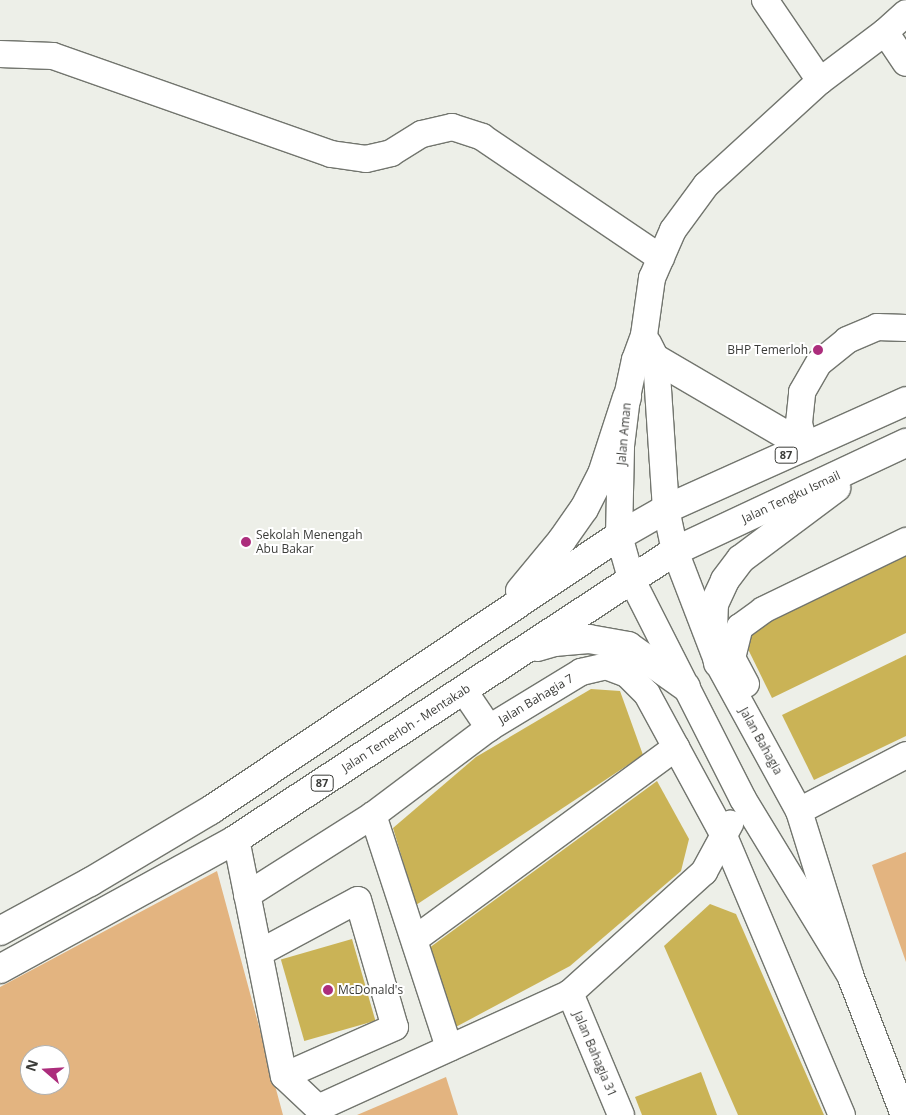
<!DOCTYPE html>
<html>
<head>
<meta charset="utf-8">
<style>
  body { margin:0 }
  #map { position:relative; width:906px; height:1115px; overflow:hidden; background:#edefe8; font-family:"Open Sans",sans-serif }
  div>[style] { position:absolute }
  .green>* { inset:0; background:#e3b480 }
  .building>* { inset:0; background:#cab356; transform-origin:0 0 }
  .roads { filter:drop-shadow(1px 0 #72756e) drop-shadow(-1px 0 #72756e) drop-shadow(0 1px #72756e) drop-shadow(0 -1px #72756e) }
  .minor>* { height:26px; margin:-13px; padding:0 13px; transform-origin:13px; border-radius:13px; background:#fff }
  .major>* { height:28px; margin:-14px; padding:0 14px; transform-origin:14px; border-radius:14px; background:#fff }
  .dots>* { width:14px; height:14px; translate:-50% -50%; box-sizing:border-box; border:2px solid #fff; border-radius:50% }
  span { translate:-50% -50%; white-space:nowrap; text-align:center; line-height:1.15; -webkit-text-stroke:4px #fff; paint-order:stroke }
  .shield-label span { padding:1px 4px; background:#fff; border:1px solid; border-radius:4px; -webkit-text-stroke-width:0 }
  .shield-label { font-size:11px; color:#3b3c39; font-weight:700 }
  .poi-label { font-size:12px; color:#3b3c39 }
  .right { translate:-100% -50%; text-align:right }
  .left { translate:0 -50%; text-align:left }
  .street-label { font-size:12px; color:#3b3c39 }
  .north { position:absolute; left:20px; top:1045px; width:50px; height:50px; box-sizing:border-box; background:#fff; border:1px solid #b1b1b0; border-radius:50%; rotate:289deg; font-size:14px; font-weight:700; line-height:20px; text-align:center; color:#3b3c39 }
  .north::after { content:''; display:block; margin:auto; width:18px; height:22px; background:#ac2d7c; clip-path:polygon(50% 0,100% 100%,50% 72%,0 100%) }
</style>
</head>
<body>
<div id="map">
  <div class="green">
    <div style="clip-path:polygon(906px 852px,906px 962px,872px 865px)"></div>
    <div style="clip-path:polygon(evenodd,217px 871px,283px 1115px,0 1115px,0 987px,217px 871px,30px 1055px,60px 1055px,60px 1085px,30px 1085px,30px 1055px)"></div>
    <div style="clip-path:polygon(446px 1077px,458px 1115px,357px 1115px)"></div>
  </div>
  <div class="building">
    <div style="clip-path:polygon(906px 552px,906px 633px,772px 698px,745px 643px,752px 626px)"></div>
    <div style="clip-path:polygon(906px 655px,906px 736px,814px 780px,782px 715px)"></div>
    <div style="clip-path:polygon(591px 689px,620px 691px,643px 755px,416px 905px,393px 828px,476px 757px)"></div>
    <div style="clip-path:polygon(657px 781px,689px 839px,681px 871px,570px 966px,452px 1029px,425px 951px)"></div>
    <div style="clip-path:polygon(710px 904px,736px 914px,824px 1115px,738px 1115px,664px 946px)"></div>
    <div style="left:352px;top:939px;width:85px;height:74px;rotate:74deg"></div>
    <div style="clip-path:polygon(701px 1072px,717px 1115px,642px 1115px,635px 1097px)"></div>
  </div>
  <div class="roads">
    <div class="minor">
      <div style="left:765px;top:0;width:98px;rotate:55.8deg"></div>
      <div style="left:885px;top:32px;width:37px;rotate:56deg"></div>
      <div style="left:0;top:54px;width:53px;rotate:2.2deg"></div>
      <div style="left:53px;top:56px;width:295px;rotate:19.4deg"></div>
      <div style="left:331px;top:154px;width:35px;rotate:8deg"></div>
      <div style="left:366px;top:159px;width:26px;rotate:-13deg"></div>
      <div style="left:391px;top:153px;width:36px;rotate:-32deg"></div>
      <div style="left:422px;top:134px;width:31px;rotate:-13deg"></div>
      <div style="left:452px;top:127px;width:32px;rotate:18deg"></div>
      <div style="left:482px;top:137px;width:216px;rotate:34.1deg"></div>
      <div style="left:648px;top:343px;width:18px;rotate:63deg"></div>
      <div style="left:656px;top:359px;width:150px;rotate:86.2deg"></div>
      <div style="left:666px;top:509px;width:43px;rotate:77.9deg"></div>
      <div style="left:675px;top:551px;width:120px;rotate:69deg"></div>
      <div style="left:718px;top:663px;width:169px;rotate:61.3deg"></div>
      <div style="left:799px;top:811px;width:172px;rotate:72.7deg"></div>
      <div style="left:850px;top:975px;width:150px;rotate:68.9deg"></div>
      <div style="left:805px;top:446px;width:24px;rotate:-105deg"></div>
      <div style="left:799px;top:423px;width:31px;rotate:-84deg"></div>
      <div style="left:802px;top:392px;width:34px;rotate:-60deg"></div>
      <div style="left:819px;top:363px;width:36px;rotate:-39deg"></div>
      <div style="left:847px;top:340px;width:33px;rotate:-23deg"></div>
      <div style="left:877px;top:327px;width:29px;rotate:2deg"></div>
      <div style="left:746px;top:684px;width:30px;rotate:-118deg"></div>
      <div style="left:732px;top:658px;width:32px;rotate:-76deg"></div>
      <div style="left:740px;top:627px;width:29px;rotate:-36deg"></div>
      <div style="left:763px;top:610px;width:159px;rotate:-25.8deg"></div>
      <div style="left:464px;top:691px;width:45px;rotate:56deg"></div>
      <div style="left:799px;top:811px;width:121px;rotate:-27.6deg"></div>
      <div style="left:373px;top:815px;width:245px;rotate:71.9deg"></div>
      <div style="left:236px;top:839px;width:242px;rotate:78.6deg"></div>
      <div style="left:284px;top:1076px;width:47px;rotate:43.3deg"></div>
      <div style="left:318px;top:1108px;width:277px;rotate:-24.5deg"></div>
      <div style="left:570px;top:993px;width:181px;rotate:-42.1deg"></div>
      <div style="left:704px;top:872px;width:55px;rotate:-61.6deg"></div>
      <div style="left:247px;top:895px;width:149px;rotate:-32.4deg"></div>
      <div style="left:373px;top:815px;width:145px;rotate:-36.9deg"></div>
      <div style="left:489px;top:728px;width:108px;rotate:-31.3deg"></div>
      <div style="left:581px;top:672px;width:26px;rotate:-13deg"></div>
      <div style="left:606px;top:666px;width:22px;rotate:21deg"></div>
      <div style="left:627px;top:674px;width:28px;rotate:45deg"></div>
      <div style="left:647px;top:694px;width:162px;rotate:61.5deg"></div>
      <div style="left:724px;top:836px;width:303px;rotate:67.1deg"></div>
      <div style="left:415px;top:939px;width:324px;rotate:-36.3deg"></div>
      <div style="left:259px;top:953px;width:112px;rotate:-28.2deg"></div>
      <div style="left:358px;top:900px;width:132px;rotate:73.8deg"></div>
      <div style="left:395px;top:1027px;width:121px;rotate:156.2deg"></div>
      <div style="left:850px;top:975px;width:206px;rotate:-121.3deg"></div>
      <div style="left:743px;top:799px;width:248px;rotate:-116.9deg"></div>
      <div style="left:631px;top:578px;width:44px;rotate:-105.9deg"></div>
      <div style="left:619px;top:536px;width:90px;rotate:-88.7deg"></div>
      <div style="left:621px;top:446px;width:49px;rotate:-83deg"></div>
      <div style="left:627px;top:397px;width:38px;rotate:-78deg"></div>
      <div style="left:635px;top:360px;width:27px;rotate:-70deg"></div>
      <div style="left:644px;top:335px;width:58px;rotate:-82deg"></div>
      <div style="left:652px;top:278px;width:52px;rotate:-66.4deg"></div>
      <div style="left:673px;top:230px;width:56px;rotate:-53.7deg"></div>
      <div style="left:706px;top:185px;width:154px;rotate:-42.4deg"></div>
      <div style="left:820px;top:81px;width:81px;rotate:-37deg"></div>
      <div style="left:885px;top:32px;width:28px;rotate:-42deg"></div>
      <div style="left:570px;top:993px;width:132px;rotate:67.3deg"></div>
    </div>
    <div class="major">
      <div style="left:656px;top:359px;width:173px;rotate:30.3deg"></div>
      <div style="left:520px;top:591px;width:66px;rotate:-50.5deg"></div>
      <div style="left:562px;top:540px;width:38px;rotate:-55deg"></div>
      <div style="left:584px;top:509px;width:39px;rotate:-63deg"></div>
      <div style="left:602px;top:474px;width:81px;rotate:-72deg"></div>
      <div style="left:537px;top:647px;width:18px;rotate:-16deg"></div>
      <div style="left:554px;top:642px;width:35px;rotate:-5deg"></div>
      <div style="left:589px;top:639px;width:40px;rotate:10deg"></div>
      <div style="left:628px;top:646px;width:71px;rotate:35.3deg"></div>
      <div style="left:718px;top:663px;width:32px;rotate:-99deg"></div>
      <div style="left:713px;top:631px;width:27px;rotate:-88deg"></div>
      <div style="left:714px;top:604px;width:26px;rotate:-65deg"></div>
      <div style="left:725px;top:580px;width:26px;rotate:-53deg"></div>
      <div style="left:741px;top:559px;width:119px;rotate:-36.8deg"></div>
      <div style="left:0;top:931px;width:102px;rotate:-28.6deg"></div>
      <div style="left:90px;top:882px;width:141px;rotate:-30.8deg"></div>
      <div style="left:211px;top:810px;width:491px;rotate:-33.9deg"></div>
      <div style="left:619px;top:536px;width:54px;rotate:-29.9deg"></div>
      <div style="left:666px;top:509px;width:263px;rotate:-24.2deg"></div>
      <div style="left:0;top:969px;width:269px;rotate:-28.8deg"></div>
      <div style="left:236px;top:839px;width:525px;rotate:-33.27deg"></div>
      <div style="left:675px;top:551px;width:255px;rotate:-25.1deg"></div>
    </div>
  </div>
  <div class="dots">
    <div style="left:818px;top:350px;background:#ac2d7c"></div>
    <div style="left:246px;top:542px;background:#ac2d7c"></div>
    <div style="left:328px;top:990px;background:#ac2d7c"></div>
  </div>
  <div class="shield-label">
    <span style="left:786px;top:455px">87</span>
    <span style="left:322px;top:783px">87</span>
  </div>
  <div class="poi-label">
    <span class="right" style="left:808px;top:350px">BHP Temerloh</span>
    <span class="left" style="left:256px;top:542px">Sekolah Menengah<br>Abu Bakar</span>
    <span class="left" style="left:338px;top:990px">McDonald's</span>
  </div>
  <div class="street-label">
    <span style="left:624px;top:434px;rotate:-85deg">Jalan Aman</span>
    <span style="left:791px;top:497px;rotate:-25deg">Jalan Tengku Ismail</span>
    <span style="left:536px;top:699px;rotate:-31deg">Jalan Bahagia 7</span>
    <span style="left:406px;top:728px;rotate:-33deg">Jalan Temerloh - Mentakab</span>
    <span style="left:761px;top:741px;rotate:61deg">Jalan Bahagia</span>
    <span style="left:595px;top:1054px;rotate:67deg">Jalan Bahagia 31</span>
  </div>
  <div class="north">N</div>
</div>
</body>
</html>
